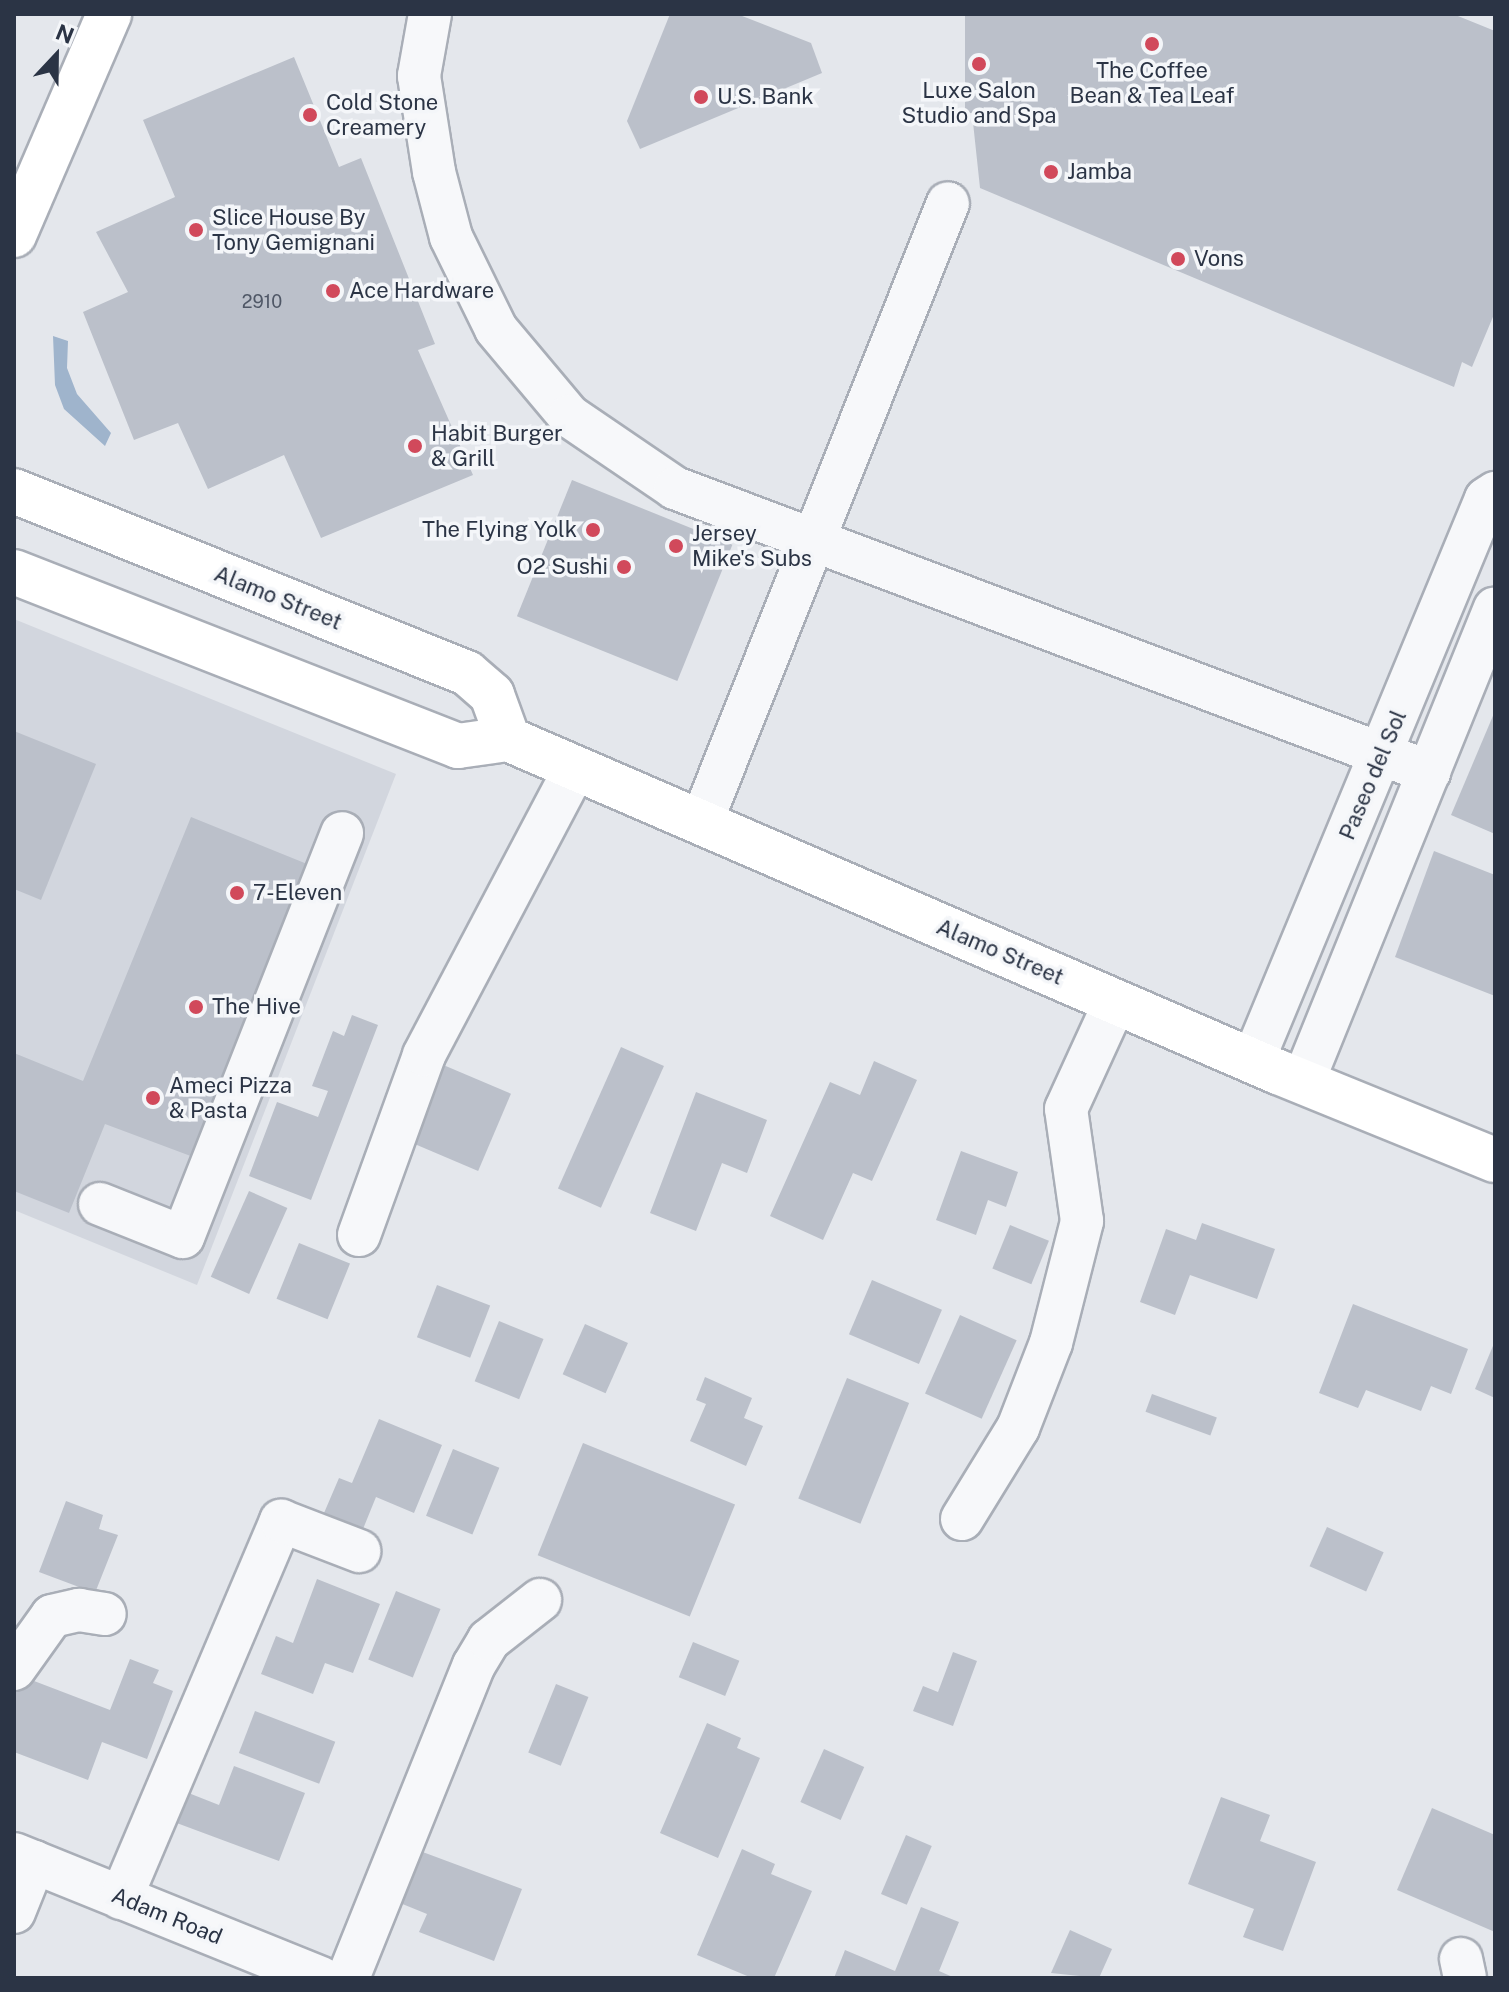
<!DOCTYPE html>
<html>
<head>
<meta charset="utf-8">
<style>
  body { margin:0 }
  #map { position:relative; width:1509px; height:1992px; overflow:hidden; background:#e4e7ec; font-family:"Public Sans",sans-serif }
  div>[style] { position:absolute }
  .built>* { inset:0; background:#d2d6de }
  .water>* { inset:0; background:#9fb4cc }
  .building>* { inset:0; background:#bbc0ca; transform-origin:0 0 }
  .roads { filter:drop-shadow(2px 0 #a9aeb7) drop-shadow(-2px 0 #a9aeb7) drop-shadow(0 2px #a9aeb7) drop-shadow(0 -2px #a9aeb7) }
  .minor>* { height:42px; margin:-21px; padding:0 21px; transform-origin:21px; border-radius:21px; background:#f7f8fa }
  .major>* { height:44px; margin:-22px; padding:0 22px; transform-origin:22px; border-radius:22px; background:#fff }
  .dots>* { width:22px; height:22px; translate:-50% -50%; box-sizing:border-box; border:4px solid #f4f6f9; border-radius:50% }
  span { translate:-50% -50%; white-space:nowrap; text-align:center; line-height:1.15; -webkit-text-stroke:7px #f4f6f9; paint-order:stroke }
  .number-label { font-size:18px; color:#4f5766 }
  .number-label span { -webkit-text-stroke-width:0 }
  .poi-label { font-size:22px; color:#2b3445 }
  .left { translate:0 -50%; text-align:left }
  .right { translate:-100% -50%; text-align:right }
  .street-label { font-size:22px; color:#2b3445 }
  .frame { position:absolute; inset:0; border:16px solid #2b3445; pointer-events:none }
  .north { position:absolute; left:16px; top:16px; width:80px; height:80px; -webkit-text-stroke:6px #f4f6f9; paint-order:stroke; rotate:22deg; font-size:22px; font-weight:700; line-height:32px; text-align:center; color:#2b3445 }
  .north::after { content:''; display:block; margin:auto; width:28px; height:36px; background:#2b3445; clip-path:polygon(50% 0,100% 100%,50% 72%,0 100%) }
</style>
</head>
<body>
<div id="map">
  <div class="built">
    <div style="clip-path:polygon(14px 619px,396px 774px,197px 1285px,14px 1210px)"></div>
  </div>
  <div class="water">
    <div style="clip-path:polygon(53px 336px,68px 341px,67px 368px,77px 394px,111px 433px,105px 446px,64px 409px,55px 385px)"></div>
  </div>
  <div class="building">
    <div style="clip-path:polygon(670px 14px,737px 14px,811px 43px,822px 73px,640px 149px,627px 121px)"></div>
    <div style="clip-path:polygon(965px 14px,1453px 14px,1495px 31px,1495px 312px,1472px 367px,1462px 362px,1454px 387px,980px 188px,972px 113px,965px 113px)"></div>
    <div style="clip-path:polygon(294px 57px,339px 167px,361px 158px,435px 344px,418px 350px,473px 475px,321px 538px,284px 455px,208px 489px,178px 423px,134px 440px,83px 312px,128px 292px,96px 232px,175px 197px,143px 120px)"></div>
    <div style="left:572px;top:480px;width:173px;height:147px;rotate:22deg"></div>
    <div style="clip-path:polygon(1495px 711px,1495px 834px,1451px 815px)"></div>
    <div style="clip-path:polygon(14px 731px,96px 764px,41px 900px,14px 889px)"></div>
    <div style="clip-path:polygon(191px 817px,312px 866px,196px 1158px,105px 1124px,69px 1213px,14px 1191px,14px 1053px,83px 1081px)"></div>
    <div style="clip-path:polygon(1434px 851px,1495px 875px,1495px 996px,1395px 957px)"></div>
    <div style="clip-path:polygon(352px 1015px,378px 1025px,311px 1200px,249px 1176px,277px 1102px,318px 1117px,328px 1091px,312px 1086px,333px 1031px,344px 1036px)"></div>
    <div style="left:621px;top:1047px;width:47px;height:155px;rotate:24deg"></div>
    <div style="clip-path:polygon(874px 1061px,917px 1080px,872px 1181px,853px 1173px,823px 1240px,770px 1216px,830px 1082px,860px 1095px)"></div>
    <div style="left:441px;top:1064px;width:76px;height:84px;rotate:23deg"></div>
    <div style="clip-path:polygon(696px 1092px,767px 1120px,747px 1173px,722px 1163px,696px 1231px,650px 1213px)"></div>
    <div style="clip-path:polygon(961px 1151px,1018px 1172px,1006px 1207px,988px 1200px,976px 1235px,936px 1220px)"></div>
    <div style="left:249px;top:1191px;width:42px;height:94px;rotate:24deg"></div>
    <div style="clip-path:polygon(1202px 1223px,1275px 1249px,1257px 1299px,1190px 1275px,1175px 1315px,1140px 1302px,1166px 1229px,1196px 1240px)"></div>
    <div style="left:1010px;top:1225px;width:42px;height:47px;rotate:22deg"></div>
    <div style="left:299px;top:1243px;width:55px;height:60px;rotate:22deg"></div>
    <div style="left:872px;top:1280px;width:76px;height:59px;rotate:23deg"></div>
    <div style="left:437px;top:1285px;width:57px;height:56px;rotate:21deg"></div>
    <div style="clip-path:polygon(1353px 1304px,1468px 1349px,1451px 1394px,1431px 1386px,1421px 1411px,1366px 1390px,1358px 1408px,1319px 1393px)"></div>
    <div style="left:960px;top:1315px;width:62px;height:86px;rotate:24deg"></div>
    <div style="left:499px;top:1321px;width:48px;height:65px;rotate:22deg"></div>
    <div style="left:585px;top:1324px;width:47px;height:55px;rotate:24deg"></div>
    <div style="clip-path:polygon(1495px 1341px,1495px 1398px,1475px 1389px)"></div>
    <div style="clip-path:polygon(705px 1377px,752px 1398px,744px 1418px,763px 1426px,746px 1466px,690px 1441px,706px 1404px,696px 1400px)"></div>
    <div style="left:847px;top:1378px;width:67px;height:130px;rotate:22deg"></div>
    <div style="left:1152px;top:1394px;width:69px;height:19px;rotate:20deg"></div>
    <div style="clip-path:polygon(379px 1419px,442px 1445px,414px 1513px,376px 1497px,363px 1529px,324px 1513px,339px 1478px,352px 1483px)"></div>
    <div style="left:583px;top:1443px;width:164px;height:121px;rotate:22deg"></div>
    <div style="left:453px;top:1449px;width:50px;height:72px;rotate:22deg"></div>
    <div style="clip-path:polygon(66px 1501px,103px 1515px,99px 1529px,118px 1535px,95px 1593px,39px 1572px)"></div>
    <div style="left:1327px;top:1527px;width:62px;height:43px;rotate:24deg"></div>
    <div style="clip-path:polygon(317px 1579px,380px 1604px,353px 1673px,325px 1663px,313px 1694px,261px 1674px,276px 1636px,293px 1643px)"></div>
    <div style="left:396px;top:1591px;width:48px;height:74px;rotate:22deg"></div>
    <div style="left:693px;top:1642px;width:50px;height:38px;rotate:22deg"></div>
    <div style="clip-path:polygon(953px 1652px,977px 1661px,953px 1726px,913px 1711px,923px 1686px,938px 1692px)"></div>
    <div style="clip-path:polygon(130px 1659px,159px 1670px,153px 1683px,173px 1691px,147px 1759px,102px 1742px,88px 1780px,14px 1752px,14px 1696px,21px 1676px,110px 1710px)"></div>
    <div style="left:556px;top:1684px;width:35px;height:74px;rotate:22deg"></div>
    <div style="left:255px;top:1711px;width:86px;height:45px;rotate:21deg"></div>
    <div style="clip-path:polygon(707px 1723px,741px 1738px,737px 1748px,760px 1758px,718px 1858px,660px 1833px)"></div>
    <div style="left:824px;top:1749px;width:44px;height:58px;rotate:24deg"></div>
    <div style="clip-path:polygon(234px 1766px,305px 1793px,279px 1861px,174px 1822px,186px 1792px,219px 1805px)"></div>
    <div style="clip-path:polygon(1221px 1797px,1270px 1815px,1260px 1841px,1316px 1862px,1283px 1951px,1243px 1937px,1254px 1909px,1188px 1884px)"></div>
    <div style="clip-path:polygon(1432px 1808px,1495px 1835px,1495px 1932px,1397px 1890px)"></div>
    <div style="left:906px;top:1835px;width:28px;height:64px;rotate:23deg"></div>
    <div style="clip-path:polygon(742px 1849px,775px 1864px,771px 1874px,812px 1891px,774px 1978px,752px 1978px,697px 1955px)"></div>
    <div style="clip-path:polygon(420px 1851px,522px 1889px,494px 1961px,419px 1932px,427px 1914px,400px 1903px)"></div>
    <div style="clip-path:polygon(921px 1907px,959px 1922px,939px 1971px,955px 1978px,834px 1978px,845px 1950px,895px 1971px)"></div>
    <div style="clip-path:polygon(1070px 1930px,1112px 1949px,1099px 1978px,1051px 1973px)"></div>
  </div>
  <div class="roads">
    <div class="minor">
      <div style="left:430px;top:14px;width:63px;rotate:100.1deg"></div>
      <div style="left:419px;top:76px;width:97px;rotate:81.1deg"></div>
      <div style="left:434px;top:172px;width:67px;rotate:75.3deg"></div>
      <div style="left:451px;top:237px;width:102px;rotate:63.9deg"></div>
      <div style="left:496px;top:329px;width:114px;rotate:50deg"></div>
      <div style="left:569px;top:416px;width:128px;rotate:34.2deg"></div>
      <div style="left:675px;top:488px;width:806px;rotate:20.64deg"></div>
      <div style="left:701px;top:823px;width:667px;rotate:-68.28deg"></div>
      <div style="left:1253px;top:1061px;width:608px;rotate:-67.48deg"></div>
      <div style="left:1486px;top:499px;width:11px;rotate:-34deg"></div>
      <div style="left:1303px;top:1082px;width:511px;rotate:-67.95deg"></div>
      <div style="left:100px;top:1204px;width:89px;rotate:21.7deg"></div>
      <div style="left:183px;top:1237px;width:434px;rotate:-68.5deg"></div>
      <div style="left:359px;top:1235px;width:191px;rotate:-70.1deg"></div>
      <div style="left:424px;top:1055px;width:324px;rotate:-62.2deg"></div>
      <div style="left:962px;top:1519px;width:107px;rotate:-58.4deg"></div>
      <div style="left:1018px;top:1428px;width:91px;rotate:-68.8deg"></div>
      <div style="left:1051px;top:1343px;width:126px;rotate:-75.7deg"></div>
      <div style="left:1082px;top:1221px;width:113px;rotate:-98.1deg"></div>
      <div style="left:1066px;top:1109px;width:118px;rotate:-65.4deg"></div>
      <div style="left:14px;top:1669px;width:65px;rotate:-54.4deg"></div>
      <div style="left:52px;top:1616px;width:28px;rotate:-13deg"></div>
      <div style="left:79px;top:1610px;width:26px;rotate:9deg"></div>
      <div style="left:14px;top:1854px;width:331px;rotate:22deg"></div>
      <div style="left:121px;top:1898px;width:410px;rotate:-67deg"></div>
      <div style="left:281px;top:1521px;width:84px;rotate:21deg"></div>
      <div style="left:14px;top:1912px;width:54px;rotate:-68.2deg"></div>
      <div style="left:1461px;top:1959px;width:19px;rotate:78deg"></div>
      <div style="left:348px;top:1978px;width:337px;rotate:-68.1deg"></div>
      <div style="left:474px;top:1665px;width:29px;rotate:-59deg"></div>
      <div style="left:489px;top:1640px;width:65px;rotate:-38.1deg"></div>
    </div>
    <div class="major">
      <div style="left:14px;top:235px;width:241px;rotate:-66.7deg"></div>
      <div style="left:14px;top:491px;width:488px;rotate:21.9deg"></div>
      <div style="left:467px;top:673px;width:33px;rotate:41deg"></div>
      <div style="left:492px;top:695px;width:47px;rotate:70deg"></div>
      <div style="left:14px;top:572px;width:477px;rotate:21.4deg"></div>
      <div style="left:458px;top:746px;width:50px;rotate:-8deg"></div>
      <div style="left:508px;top:739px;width:839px;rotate:23.39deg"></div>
      <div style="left:1278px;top:1072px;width:234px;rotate:22.1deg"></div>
    </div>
  </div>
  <div class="dots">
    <div style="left:1152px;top:44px;background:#d1495b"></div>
    <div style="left:979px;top:64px;background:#d1495b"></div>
    <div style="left:701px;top:97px;background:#d1495b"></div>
    <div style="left:310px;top:115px;background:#d1495b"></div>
    <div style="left:1051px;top:172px;background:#d1495b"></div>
    <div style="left:196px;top:230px;background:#d1495b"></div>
    <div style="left:1178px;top:259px;background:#d1495b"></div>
    <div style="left:333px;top:291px;background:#d1495b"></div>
    <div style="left:415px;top:446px;background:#d1495b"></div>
    <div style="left:593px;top:530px;background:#d1495b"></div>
    <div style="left:676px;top:546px;background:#d1495b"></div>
    <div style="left:624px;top:567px;background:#d1495b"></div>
    <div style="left:237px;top:893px;background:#d1495b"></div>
    <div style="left:196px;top:1007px;background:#d1495b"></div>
    <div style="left:153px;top:1098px;background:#d1495b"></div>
  </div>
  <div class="number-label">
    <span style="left:262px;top:302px">2910</span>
  </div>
  <div class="poi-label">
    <span style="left:1152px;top:83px">The Coffee<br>Bean &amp; Tea Leaf</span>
    <span style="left:979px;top:103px">Luxe Salon<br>Studio and Spa</span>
    <span class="left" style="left:717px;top:97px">U.S. Bank</span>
    <span class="left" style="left:326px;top:115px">Cold Stone<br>Creamery</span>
    <span class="left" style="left:1067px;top:172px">Jamba</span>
    <span class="left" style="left:212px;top:230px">Slice House By<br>Tony Gemignani</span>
    <span class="left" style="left:1194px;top:259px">Vons</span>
    <span class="left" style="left:349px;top:291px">Ace Hardware</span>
    <span class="left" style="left:431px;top:446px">Habit Burger<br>&amp; Grill</span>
    <span class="right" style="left:577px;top:530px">The Flying Yolk</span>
    <span class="left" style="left:692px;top:546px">Jersey<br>Mike's Subs</span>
    <span class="right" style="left:608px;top:567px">O2 Sushi</span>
    <span class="left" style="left:253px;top:893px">7-Eleven</span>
    <span class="left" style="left:212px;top:1007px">The Hive</span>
    <span class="left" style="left:169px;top:1098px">Ameci Pizza<br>&amp; Pasta</span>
  </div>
  <div class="street-label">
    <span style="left:278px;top:598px;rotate:22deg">Alamo Street</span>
    <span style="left:1373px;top:775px;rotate:-67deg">Paseo del Sol</span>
    <span style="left:1000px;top:952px;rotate:23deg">Alamo Street</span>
    <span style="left:167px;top:1916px;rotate:22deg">Adam Road</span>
  </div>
  <div class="frame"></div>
  <div class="north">N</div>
</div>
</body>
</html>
